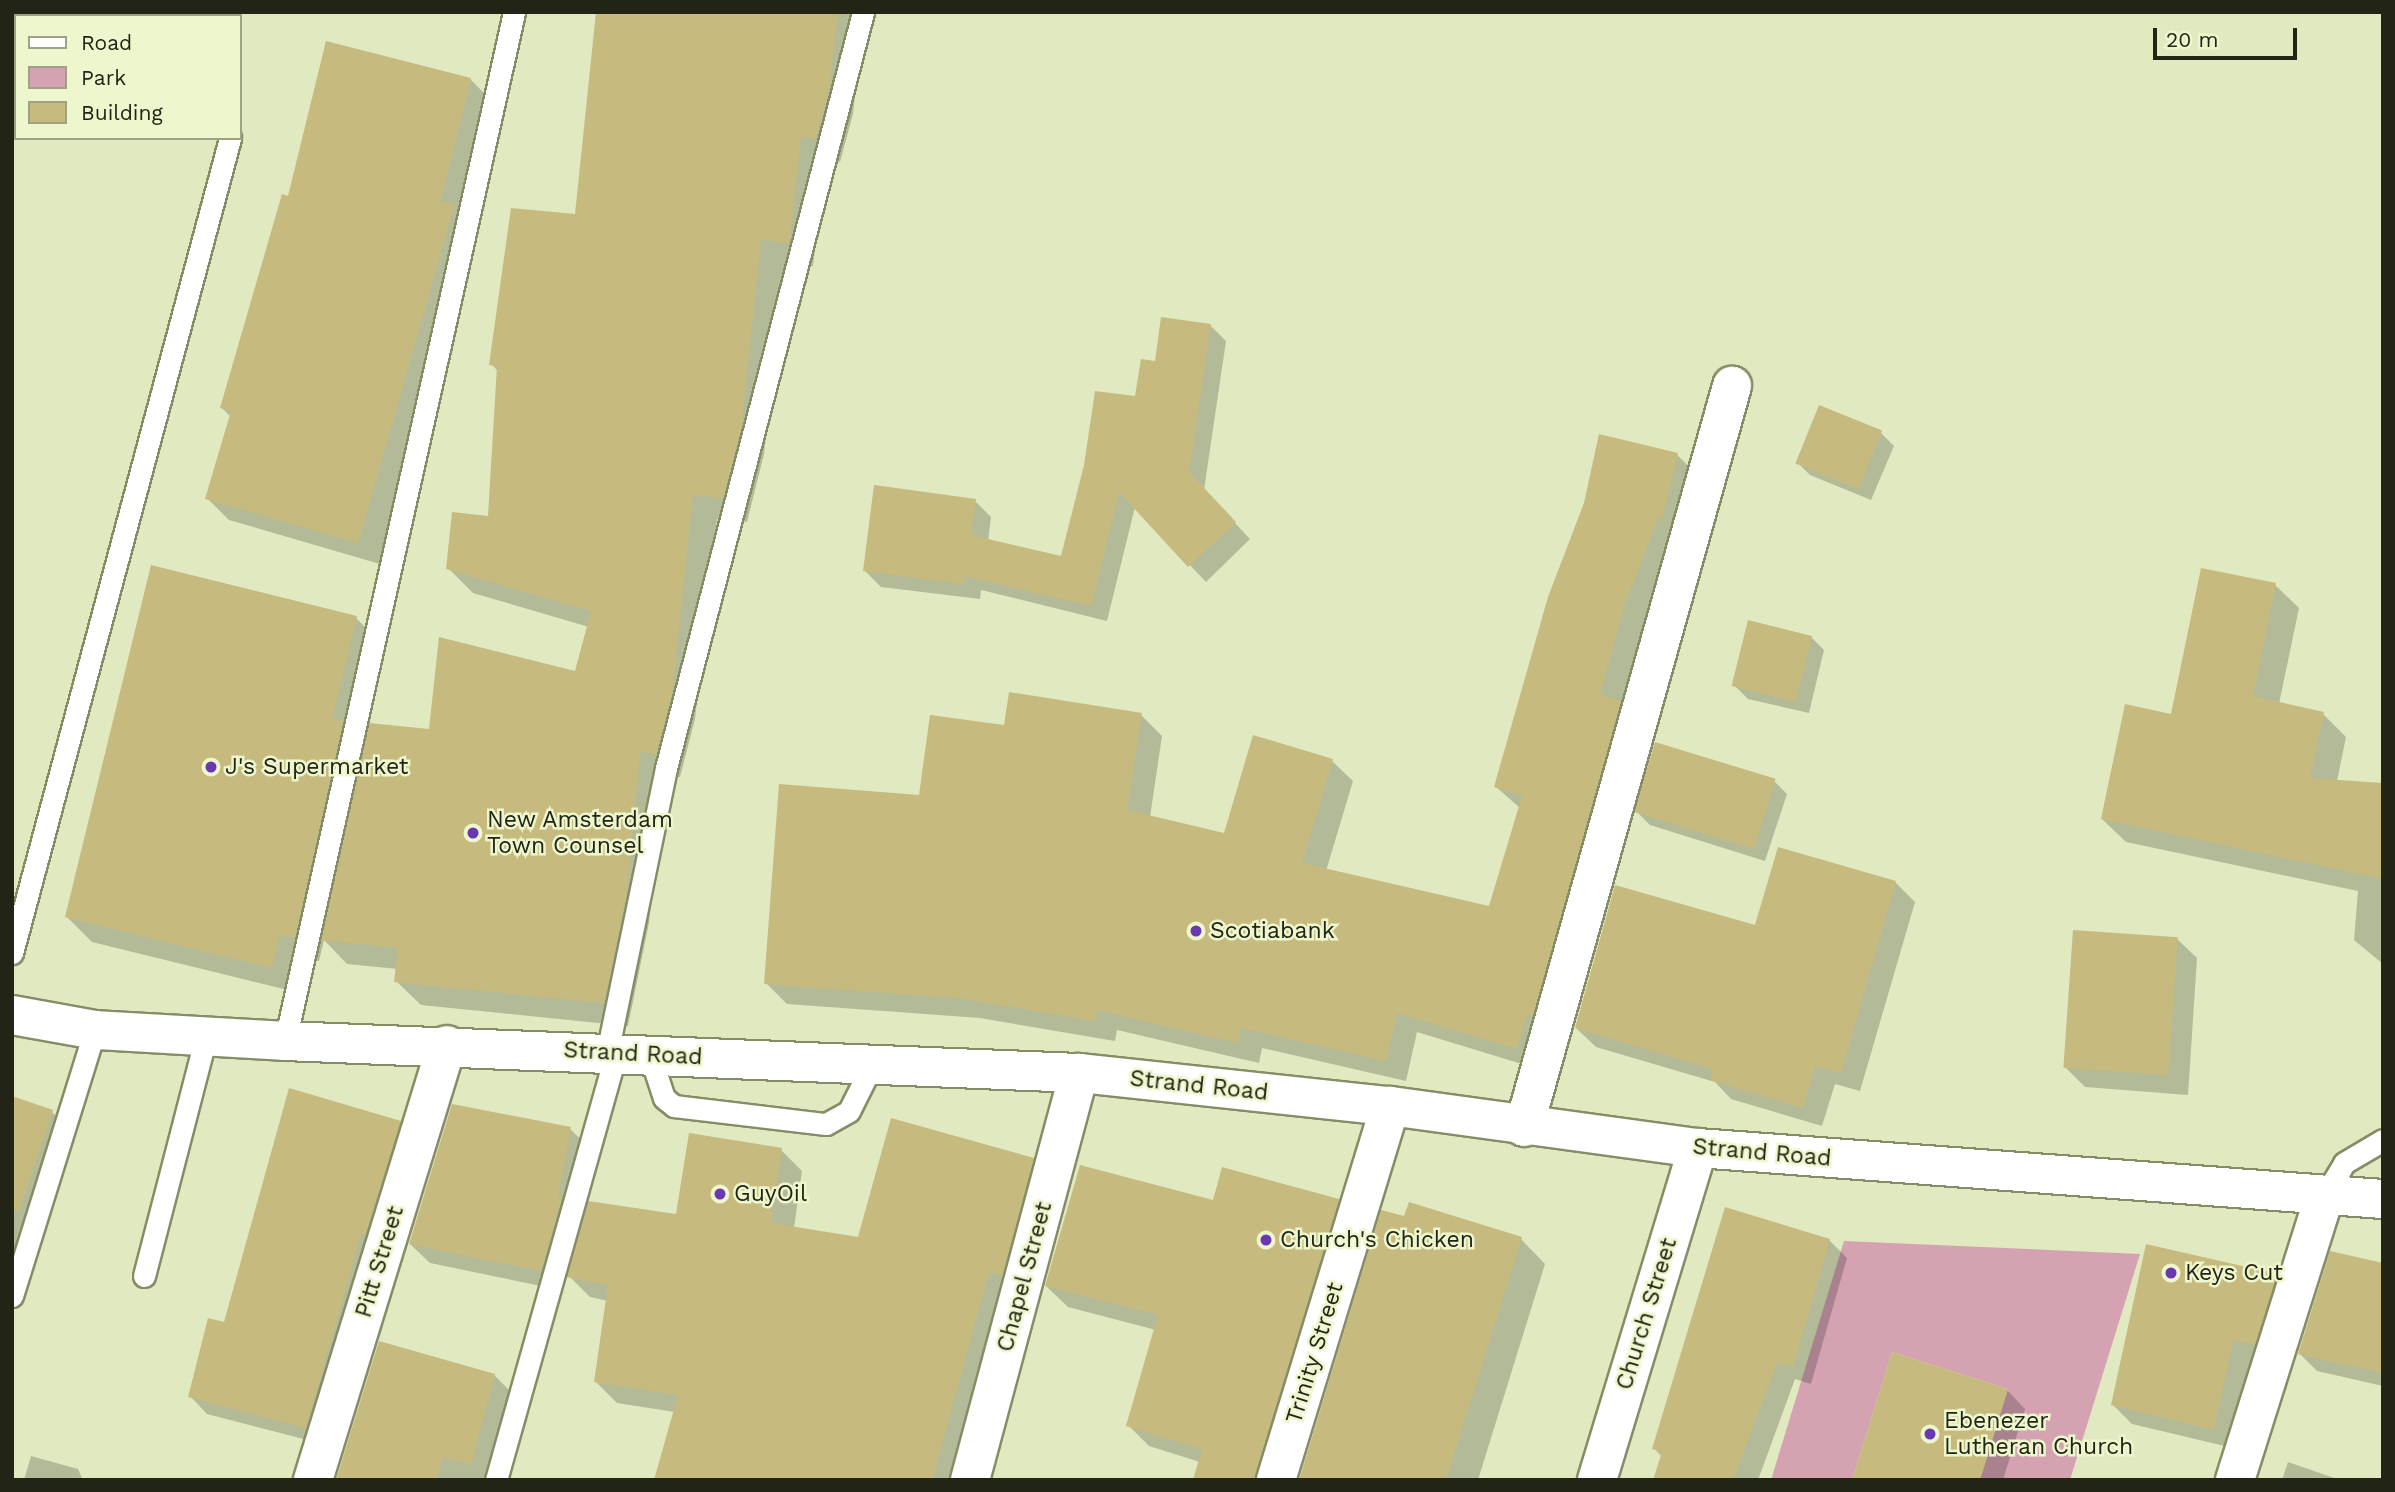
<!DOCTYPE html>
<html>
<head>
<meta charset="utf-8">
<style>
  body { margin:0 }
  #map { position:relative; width:2395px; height:1492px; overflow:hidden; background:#e0e9bf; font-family:"Work Sans",sans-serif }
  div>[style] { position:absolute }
  .green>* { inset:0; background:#d5a2b2 }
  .shadow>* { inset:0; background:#0003 }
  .building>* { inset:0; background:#c7ba7e; transform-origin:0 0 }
  .roads { filter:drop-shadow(2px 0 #858d67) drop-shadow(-2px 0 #858d67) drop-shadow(0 2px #858d67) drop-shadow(0 -2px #858d67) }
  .service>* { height:21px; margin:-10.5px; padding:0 10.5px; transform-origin:10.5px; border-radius:10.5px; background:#fff }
  .minor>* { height:38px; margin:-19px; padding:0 19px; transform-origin:19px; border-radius:19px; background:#fff }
  .tertiary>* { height:38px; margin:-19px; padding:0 19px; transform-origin:19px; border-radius:19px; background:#fff }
  .dots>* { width:19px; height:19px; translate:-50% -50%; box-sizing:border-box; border:4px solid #edf6cc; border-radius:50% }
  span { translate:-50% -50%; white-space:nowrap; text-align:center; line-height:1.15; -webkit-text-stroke:5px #edf6cc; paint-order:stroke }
  .poi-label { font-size:23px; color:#222516 }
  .left { translate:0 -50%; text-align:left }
  .street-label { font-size:23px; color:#222516 }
  .frame { position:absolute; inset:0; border:14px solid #222516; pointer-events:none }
  .legend { position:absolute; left:14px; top:14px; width:228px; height:126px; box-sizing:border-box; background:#edf6cc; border:2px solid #9ca283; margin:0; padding:9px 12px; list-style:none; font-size:21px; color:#222516 }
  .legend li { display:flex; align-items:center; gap:14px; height:35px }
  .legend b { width:35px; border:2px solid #9ca283 }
  .scale { position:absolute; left:2153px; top:28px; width:144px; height:32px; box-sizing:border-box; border:4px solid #222516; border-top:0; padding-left:9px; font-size:21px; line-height:24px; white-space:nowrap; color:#222516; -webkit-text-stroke:5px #edf6cc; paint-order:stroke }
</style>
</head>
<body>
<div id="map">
  <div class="green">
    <div style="clip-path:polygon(1844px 1241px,2140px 1254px,2070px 1480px,1980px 1480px,2008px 1389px,1892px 1352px,1852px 1480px,1771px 1480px)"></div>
  </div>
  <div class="shadow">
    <div style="clip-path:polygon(598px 12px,864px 12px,853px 114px,840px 162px,825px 160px,813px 266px,785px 263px,764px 454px,747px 522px,717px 519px,695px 719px,680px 777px,664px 775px,649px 923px,628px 1026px,421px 1005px,396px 981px,398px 969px,347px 964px,324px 940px,319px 961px,304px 960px,296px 992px,92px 942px,67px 917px,356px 618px,381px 643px,358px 738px,366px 746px,431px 731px,577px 673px,589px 627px,473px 593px,448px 568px,489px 518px,499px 372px,491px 364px,576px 216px)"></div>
    <div style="clip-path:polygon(470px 79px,492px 101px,476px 227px,380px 564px,229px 520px,207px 498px,231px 417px,222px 408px,289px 198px)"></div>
    <div style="clip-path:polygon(1210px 325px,1226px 341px,1204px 490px,1250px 539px,1206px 582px,1135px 507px,1107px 621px,981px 590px,980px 599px,881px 587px,865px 571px,975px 501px,991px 517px,988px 541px,1063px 558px,1156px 363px)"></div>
    <div style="clip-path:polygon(1881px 433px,1894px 446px,1871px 500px,1810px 475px,1797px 462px)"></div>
    <div style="clip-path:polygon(1677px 455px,1698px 475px,1538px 1069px,1417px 1032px,1406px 1081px,1262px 1048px,1259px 1063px,1117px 1030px,1115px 1041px,980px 1018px,787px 1004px,766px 983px,920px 797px,1006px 727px,1141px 715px,1162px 736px,1150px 817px,1225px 835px,1332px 761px,1353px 781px,1326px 871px,1490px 908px,1520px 808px,1495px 786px)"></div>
    <div style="clip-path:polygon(2275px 585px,2299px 608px,2279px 704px,2323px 714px,2346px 737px,2337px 781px,2383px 785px,2383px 964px,2354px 940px,2358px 891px,2126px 842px,2102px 819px,2172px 716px)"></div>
    <div style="clip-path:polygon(1811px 637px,1824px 650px,1809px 713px,1748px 699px,1735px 686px)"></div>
    <div style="clip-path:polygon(1774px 781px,1787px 794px,1765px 861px,1650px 825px,1637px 812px)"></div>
    <div style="clip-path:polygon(1779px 849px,1896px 883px,1915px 902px,1860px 1091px,1835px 1084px,1822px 1126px,1731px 1099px,1715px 1082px,1596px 1047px,1576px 1028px,1756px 928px)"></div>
    <div style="clip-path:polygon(2177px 939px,2197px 958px,2188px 1095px,2085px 1087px,2066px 1068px)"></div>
    <div style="clip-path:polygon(12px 1098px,52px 1112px,73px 1133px,12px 1315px)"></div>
    <div style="clip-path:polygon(400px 1122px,417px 1140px,323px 1444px,207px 1414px,190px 1396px,225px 1325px)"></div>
    <div style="clip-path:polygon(570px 1129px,590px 1148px,560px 1290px,430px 1263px,410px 1244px)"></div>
    <div style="clip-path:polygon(781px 1150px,802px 1171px,794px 1228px,859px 1239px,1033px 1159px,1054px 1181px,958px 1480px,656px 1480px,675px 1412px,617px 1403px,596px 1382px,608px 1301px,590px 1297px,569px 1276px,677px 1216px)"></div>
    <div style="clip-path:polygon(1081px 1167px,1214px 1202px,1338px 1200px,1359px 1221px,1281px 1480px,1195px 1480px,1200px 1462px,1149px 1446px,1128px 1425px,1156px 1330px,1068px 1307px,1046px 1286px)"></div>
    <div style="clip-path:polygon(1521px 1239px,1545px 1264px,1478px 1480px,1299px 1480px)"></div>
    <div style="clip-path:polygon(1829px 1240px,1847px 1258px,1811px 1384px,1795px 1379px,1758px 1480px,1654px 1480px,1662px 1457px,1654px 1448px)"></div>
    <div style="clip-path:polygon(2383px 1265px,2383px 1386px,2317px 1371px,2300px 1354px)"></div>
    <div style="clip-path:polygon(2276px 1275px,2296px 1295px,2274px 1363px,2253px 1358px,2233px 1448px,2132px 1424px,2113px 1405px)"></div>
    <div style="clip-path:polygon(494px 1375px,512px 1393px,485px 1480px,337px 1480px)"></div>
    <div style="clip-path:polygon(2007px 1390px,2025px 1409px,2003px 1480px,1854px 1480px)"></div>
    <div style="clip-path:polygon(31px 1456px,78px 1469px,83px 1480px,24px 1480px)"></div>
    <div style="clip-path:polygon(2288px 1462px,2340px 1480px,2282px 1480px)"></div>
  </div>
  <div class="building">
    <div style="clip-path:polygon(596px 12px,838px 12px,829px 89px,816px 139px,801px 137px,789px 243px,761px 240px,741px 429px,723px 498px,693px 495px,672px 694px,656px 754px,640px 752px,626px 898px,604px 1003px,394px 982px,398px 948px,321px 940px,369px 723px,429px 729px,439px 637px,575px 671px,591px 611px,446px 569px,452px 512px,488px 516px,497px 366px,489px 365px,511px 208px,575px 214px)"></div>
    <div style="clip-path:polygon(326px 41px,471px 78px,440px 202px,455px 203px,358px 543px,205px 499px,231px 411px,220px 408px,282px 194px,288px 196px)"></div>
    <div style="clip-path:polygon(1161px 317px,1211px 324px,1189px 472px,1236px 522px,1188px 567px,1119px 492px,1091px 606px,965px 576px,964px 584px,863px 571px,874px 485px,976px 499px,971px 535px,1061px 556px,1084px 465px,1095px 391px,1135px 396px,1141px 359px,1155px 361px)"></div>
    <div style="left:1819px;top:405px;width:68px;height:63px;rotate:22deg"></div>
    <div style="clip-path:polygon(1599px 434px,1678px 453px,1662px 519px,1658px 518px,1624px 606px,1600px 694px,1621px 701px,1533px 1016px,1527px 1014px,1517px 1049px,1397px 1013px,1386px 1061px,1241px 1028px,1238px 1043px,1097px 1010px,1095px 1021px,958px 998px,764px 984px,779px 784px,919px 795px,930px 715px,1004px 725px,1009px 692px,1142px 713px,1127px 810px,1224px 833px,1253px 735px,1333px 759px,1302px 863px,1489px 906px,1522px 796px,1494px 787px,1548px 597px,1584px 503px)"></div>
    <div style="clip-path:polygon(151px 565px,357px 616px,332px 720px,343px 721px,295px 937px,279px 936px,272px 968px,65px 917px)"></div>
    <div style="clip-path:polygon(2201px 568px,2276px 583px,2253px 696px,2324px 712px,2310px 778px,2383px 783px,2383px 879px,2101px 819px,2125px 704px,2171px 714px)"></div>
    <div style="left:1748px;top:620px;width:66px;height:68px;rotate:14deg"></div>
    <div style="left:1655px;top:742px;width:126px;height:73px;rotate:17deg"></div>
    <div style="clip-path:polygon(1778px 847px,1896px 881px,1841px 1073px,1815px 1066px,1803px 1108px,1710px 1080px,1713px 1069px,1575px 1028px,1615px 885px,1755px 925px)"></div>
    <div style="left:2073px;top:930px;width:105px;height:138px;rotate:4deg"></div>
    <div style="clip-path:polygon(289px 1088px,401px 1121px,365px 1235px,361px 1234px,306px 1428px,188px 1397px,208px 1318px,224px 1322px)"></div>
    <div style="clip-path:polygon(12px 1096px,53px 1110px,19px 1211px,12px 1210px)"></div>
    <div style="clip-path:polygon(452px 1104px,571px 1127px,558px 1197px,562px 1198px,541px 1271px,409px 1244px)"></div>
    <div style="clip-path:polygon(891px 1118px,1034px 1158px,1002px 1276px,989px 1272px,932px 1480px,654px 1480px,678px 1395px,594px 1382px,608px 1285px,567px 1277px,588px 1201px,676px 1214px,689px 1133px,782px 1148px,771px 1223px,858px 1237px)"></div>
    <div style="clip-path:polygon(1080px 1165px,1213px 1200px,1222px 1167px,1339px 1199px,1255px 1480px,1193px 1480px,1202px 1449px,1126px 1426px,1158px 1315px,1045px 1286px)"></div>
    <div style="clip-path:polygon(1409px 1202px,1522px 1237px,1446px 1480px,1299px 1480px,1381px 1210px,1404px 1216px)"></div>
    <div style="clip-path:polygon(1725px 1207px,1830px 1239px,1793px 1367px,1777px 1362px,1733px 1480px,1653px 1480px,1662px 1452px,1652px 1449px)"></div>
    <div style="clip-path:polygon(2146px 1244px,2277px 1274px,2255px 1345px,2233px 1340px,2214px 1430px,2111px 1405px)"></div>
    <div style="clip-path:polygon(2330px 1251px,2383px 1263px,2383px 1373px,2298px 1354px)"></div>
    <div style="clip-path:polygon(379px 1341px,495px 1374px,471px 1465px,443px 1457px,436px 1480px,336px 1480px)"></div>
    <div style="clip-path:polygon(1892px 1352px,2008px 1389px,1980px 1480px,1852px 1480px)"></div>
  </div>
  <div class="roads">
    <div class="service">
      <div style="left:12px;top:953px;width:844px;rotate:-75.02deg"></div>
      <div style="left:285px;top:1041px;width:1054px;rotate:-77.45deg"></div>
      <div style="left:607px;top:1053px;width:291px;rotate:-78.3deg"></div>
      <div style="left:666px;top:768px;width:781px;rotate:-75.39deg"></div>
      <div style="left:650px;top:1055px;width:45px;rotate:72deg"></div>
      <div style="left:664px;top:1098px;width:13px;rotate:39deg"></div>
      <div style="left:674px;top:1106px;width:153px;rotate:6.8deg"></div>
      <div style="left:826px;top:1124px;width:26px;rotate:-29deg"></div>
      <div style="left:849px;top:1111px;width:51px;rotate:-63.4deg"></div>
      <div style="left:2325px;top:1195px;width:37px;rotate:-59deg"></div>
      <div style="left:2344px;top:1163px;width:45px;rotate:-30.5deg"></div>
      <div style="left:144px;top:1276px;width:248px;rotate:-75.5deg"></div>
      <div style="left:12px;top:1296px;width:279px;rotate:-72.7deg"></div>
      <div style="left:496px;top:1480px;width:443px;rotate:-74.3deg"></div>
    </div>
    <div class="minor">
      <div style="left:1524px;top:1127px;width:770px;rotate:-74.32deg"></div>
      <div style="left:313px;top:1480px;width:455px;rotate:-72.9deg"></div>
      <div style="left:970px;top:1480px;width:421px;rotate:-75deg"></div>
      <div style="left:1276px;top:1480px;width:391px;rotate:-73deg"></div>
      <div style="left:1597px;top:1480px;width:347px;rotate:-73.1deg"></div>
      <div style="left:2235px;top:1480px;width:299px;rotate:-72.5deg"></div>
    </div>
    <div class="tertiary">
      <div style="left:12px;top:1015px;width:84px;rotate:10.2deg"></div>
      <div style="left:95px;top:1030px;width:190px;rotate:3.3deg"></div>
      <div style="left:285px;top:1041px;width:795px;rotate:2.31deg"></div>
      <div style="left:1079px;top:1073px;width:313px;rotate:6.1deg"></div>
      <div style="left:1390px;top:1106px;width:311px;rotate:7.8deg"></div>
      <div style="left:1698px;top:1148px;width:687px;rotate:4.26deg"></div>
    </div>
  </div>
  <div class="dots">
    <div style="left:211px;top:767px;background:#6a39b1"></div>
    <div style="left:473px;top:833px;background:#6a39b1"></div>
    <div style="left:1196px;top:931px;background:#6a39b1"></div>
    <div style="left:720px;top:1194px;background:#6a39b1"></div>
    <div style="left:1266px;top:1240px;background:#6a39b1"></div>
    <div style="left:2171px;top:1273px;background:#6a39b1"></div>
    <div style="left:1930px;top:1434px;background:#6a39b1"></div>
  </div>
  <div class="poi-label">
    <span class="left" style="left:225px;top:767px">J's Supermarket</span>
    <span class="left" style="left:487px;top:833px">New Amsterdam<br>Town Counsel</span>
    <span class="left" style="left:1210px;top:931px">Scotiabank</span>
    <span class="left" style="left:734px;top:1194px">GuyOil</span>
    <span class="left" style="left:1280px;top:1240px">Church's Chicken</span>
    <span class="left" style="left:2185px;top:1273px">Keys Cut</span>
    <span class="left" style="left:1944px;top:1434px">Ebenezer<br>Lutheran Church</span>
  </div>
  <div class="street-label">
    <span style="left:633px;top:1054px;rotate:3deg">Strand Road</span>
    <span style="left:1199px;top:1086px;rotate:6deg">Strand Road</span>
    <span style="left:1762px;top:1153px;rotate:5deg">Strand Road</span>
    <span style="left:380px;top:1262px;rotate:-73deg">Pitt Street</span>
    <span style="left:1025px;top:1277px;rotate:-75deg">Chapel Street</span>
    <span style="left:1647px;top:1314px;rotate:-73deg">Church Street</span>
    <span style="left:1315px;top:1353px;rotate:-73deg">Trinity Street</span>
  </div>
  <div class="frame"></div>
  <ul class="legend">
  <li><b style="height:9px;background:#fff"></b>Road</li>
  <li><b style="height:19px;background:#d5a2b2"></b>Park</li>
  <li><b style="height:19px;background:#c7ba7e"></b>Building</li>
  </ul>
  <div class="scale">20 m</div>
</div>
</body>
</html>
